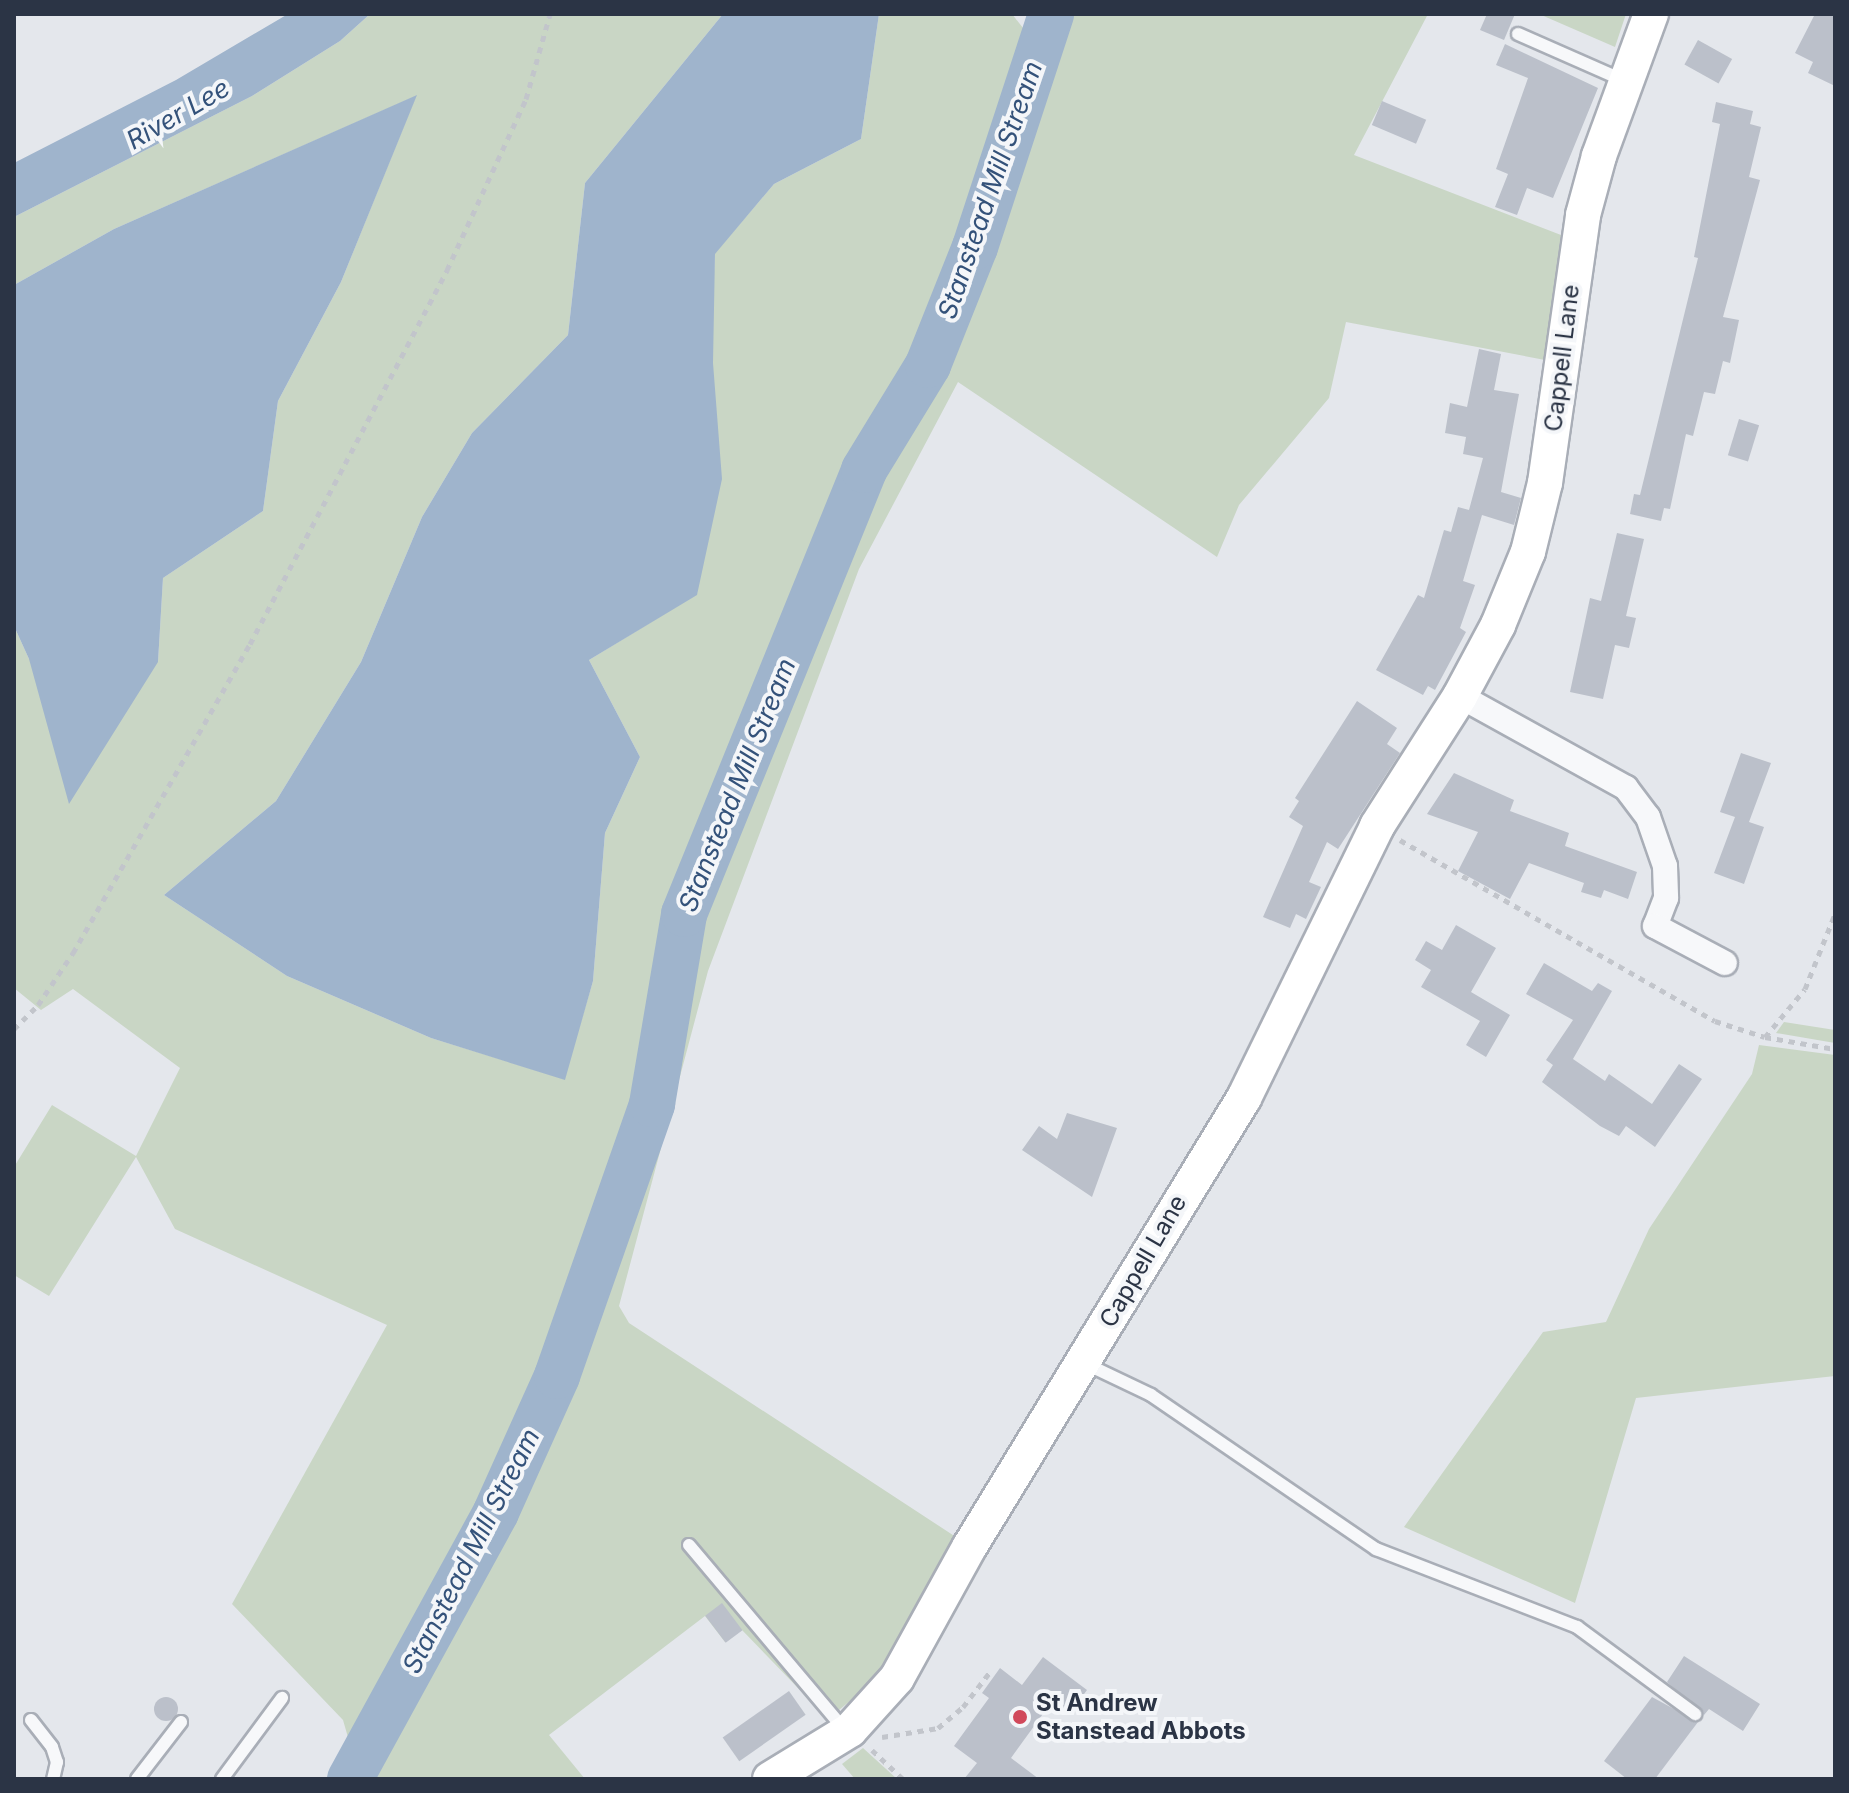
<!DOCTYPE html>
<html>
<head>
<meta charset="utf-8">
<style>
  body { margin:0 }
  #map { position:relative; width:1849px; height:1793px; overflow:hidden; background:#e4e7ec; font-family:Inter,sans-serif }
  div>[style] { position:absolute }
  .green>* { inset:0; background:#c9d6c5 }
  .water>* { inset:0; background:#9fb4cc }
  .river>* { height:46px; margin:-23px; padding:0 23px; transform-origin:23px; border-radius:23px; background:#9fb4cc }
  .building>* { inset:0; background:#bbc0ca; transform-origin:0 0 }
  .round { border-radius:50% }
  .path>* { height:5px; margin-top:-2.5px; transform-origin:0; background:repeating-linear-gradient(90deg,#c2c5cb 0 6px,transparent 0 12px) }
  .roads { filter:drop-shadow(2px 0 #a9aeb7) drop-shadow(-2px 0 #a9aeb7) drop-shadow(0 2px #a9aeb7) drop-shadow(0 -2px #a9aeb7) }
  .lane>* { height:12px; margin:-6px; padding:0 6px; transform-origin:6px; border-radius:6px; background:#f7f8fa }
  .street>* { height:24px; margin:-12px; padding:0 12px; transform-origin:12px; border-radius:12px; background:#f7f8fa }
  .secondary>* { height:34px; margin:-17px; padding:0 17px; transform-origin:17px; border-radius:17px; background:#fff }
  .dots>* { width:22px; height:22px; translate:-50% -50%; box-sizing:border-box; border:4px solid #f4f6f9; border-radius:50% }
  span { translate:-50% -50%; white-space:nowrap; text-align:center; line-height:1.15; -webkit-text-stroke:8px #f4f6f9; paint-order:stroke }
  .street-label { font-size:24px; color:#2b3445 }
  .poi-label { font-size:24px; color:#2b3445; font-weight:700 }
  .left { translate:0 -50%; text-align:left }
  .water-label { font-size:26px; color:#34527a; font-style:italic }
  .frame { position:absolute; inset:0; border:16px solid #2b3445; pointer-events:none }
</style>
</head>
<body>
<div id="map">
  <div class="green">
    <div style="clip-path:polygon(370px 14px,723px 14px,585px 183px,568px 335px,472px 433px,422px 517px,361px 662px,276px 801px,164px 895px,287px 976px,431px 1038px,564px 1079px,593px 981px,605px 833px,640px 757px,589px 660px,697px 594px,715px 253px,774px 184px,861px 139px,879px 14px,1012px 14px,1055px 69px,1072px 14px,1428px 14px,1354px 155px,1561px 235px,1545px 360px,1346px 322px,1329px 398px,1239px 505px,1217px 557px,958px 382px,859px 569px,708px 971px,619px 1306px,629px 1323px,962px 1541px,872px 1683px,828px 1719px,742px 1630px,725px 1642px,705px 1616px,549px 1735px,585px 1779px,360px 1779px,343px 1720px,232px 1604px,387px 1325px,175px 1229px,136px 1157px,49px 1296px,14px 1275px,14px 1167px,52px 1105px,136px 1156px,180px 1068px,73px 989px,41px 1010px,14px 988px,14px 626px,29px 659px,158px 662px,163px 578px,263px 511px,278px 401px,341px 282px,416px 96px,114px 229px,14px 285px,14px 217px,252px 96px,340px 41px)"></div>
    <div style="clip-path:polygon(1539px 14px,1626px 14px,1615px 47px)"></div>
    <div style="clip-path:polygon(1784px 1022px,1835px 1030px,1835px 1043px,1776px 1033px)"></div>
    <div style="clip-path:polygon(1759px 1045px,1835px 1055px,1835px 1376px,1636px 1398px,1575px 1603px,1404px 1527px,1543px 1332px,1606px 1322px,1649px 1229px,1752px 1074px)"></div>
    <div style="clip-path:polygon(863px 1748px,897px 1779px,855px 1779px,842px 1764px)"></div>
  </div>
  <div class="water">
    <div style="clip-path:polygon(288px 14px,370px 14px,340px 41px,252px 96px,14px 217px,14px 163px,176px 80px)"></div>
    <div style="clip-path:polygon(723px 14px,879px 14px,861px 139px,774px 184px,715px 254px,713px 363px,722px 479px,697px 595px,589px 660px,640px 757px,605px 833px,593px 981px,565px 1080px,431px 1038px,287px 976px,164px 895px,276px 801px,361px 662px,422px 517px,472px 433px,568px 335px,585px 183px)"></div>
    <div style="clip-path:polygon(417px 95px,341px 282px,278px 401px,263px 511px,163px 578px,158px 662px,69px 804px,29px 659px,14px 626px,14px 285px,114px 229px)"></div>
  </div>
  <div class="river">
    <div style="left:350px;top:1779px;width:304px;rotate:-61.3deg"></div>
    <div style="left:496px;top:1512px;width:149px;rotate:-65.8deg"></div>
    <div style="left:557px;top:1376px;width:288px;rotate:-70.7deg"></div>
    <div style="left:652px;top:1104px;width:193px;rotate:-80.4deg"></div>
    <div style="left:684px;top:914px;width:479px;rotate:-67.9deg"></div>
    <div style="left:864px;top:470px;width:123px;rotate:-58.6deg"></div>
    <div style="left:928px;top:365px;width:127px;rotate:-68.3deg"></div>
    <div style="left:975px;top:247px;width:245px;rotate:-71.9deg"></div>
  </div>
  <div class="building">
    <div style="clip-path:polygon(1487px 14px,1515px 14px,1504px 40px,1480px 30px)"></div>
    <div style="clip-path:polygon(1815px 14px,1835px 14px,1835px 86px,1808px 73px,1813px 62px,1795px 53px)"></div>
    <div style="left:1698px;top:40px;width:39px;height:28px;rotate:29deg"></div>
    <div style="clip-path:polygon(1505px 44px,1598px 88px,1553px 198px,1527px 188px,1517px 215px,1495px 207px,1508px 174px,1496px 169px,1528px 78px,1496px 65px)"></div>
    <div style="left:1382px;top:101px;width:48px;height:26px;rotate:23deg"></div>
    <div style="clip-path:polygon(1716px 102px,1753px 111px,1750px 124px,1761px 127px,1749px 177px,1760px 180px,1723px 317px,1739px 320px,1730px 363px,1723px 361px,1715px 394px,1704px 392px,1693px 436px,1686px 434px,1670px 509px,1664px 508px,1661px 521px,1630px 514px,1634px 494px,1640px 495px,1698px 258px,1694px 257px,1720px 124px,1712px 122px)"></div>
    <div style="clip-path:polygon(1479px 349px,1501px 354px,1494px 390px,1519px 394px,1501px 492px,1521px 498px,1514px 525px,1482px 515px,1463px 581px,1475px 585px,1460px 628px,1466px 632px,1435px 690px,1428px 686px,1423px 695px,1376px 670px,1418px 595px,1424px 598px,1444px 530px,1451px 532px,1458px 507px,1469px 510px,1483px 458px,1463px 454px,1466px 437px,1445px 433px,1450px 403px,1467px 407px)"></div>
    <div style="left:1739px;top:419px;width:21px;height:38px;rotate:17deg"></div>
    <div style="clip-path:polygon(1617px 533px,1644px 539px,1626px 616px,1636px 618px,1629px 648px,1615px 645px,1603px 699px,1570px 692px,1590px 598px,1601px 601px)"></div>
    <div style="clip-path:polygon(1357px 701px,1397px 728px,1387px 744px,1400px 753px,1338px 849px,1327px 842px,1309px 882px,1321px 887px,1306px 919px,1296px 914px,1290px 928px,1263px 917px,1303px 826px,1289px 817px,1299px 801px,1295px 798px)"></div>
    <div style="clip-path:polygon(1741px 753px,1771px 763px,1749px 822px,1764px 827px,1744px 884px,1714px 873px,1735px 817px,1720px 812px)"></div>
    <div style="clip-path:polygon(1454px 773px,1514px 800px,1510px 811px,1569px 833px,1565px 846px,1637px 872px,1628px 899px,1604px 890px,1601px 898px,1581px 892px,1584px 883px,1529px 863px,1510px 899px,1458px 871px,1478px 832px,1427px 814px)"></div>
    <div style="clip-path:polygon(1456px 925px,1496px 948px,1471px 992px,1510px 1015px,1486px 1057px,1466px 1045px,1480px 1021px,1421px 987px,1431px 970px,1415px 960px,1426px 941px,1442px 950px)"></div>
    <div style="clip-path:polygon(1544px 963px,1592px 991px,1598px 983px,1612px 991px,1573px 1059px,1605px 1081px,1609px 1074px,1652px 1104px,1679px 1064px,1702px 1079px,1655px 1147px,1626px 1126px,1619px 1136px,1600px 1126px,1542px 1082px,1553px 1065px,1546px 1060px,1573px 1020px,1526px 994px)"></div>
    <div style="clip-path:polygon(1067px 1113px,1117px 1128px,1092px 1197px,1022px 1150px,1039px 1126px,1057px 1139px)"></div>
    <div style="left:722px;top:1603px;width:34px;height:21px;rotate:53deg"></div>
    <div style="clip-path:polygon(1684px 1656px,1760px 1704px,1743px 1731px,1709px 1709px,1704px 1715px,1667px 1682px)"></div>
    <div style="clip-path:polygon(1043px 1657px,1087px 1690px,1070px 1713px,1053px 1700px,1011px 1758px,1039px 1779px,964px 1779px,977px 1763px,954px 1746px,989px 1698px,982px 1693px,1000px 1668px,1022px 1685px)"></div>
    <div style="left:789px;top:1691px;width:29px;height:81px;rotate:55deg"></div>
    <div style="clip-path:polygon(1652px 1697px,1698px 1722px,1655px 1779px,1627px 1779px,1604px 1761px)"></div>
    <div class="round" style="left:154px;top:1697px;width:24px;height:24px"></div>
  </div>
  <div class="path">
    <div style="left:1400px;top:840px;width:363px;rotate:29.9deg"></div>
    <div style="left:1715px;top:1021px;width:52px;rotate:17.7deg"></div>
    <div style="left:1765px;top:1037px;width:71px;rotate:9.7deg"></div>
    <div style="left:14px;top:1029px;width:34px;rotate:-45deg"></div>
    <div style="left:38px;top:1005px;width:63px;rotate:-56.1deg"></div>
    <div style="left:73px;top:953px;width:356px;rotate:-60.2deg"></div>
    <div style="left:250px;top:644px;width:423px;rotate:-62.2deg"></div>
    <div style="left:447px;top:270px;width:188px;rotate:-65.2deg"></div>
    <div style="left:526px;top:99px;width:88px;rotate:-74.2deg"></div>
    <div style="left:1765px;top:1037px;width:62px;rotate:-50.2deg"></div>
    <div style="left:1805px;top:989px;width:81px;rotate:-68.2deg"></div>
    <div style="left:882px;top:1737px;width:57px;rotate:-9.1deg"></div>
    <div style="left:938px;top:1728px;width:33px;rotate:-40deg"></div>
    <div style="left:963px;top:1707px;width:44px;rotate:-52.4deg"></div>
    <div style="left:872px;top:1750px;width:42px;rotate:43.1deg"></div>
  </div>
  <div class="roads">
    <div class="lane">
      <div style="left:1518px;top:34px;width:117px;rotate:23.7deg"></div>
      <div style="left:1084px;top:1363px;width:74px;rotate:25.5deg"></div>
      <div style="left:1151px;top:1395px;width:273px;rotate:34.4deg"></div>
      <div style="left:1376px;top:1549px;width:216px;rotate:21.2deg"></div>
      <div style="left:1577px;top:1627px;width:147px;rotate:36.4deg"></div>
      <div style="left:689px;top:1545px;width:241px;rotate:49.9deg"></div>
      <div style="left:31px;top:1720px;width:34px;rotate:52deg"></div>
      <div style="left:52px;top:1747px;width:16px;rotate:72deg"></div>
      <div style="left:57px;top:1762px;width:17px;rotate:103deg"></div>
      <div style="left:137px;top:1779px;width:72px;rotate:-52.3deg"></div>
      <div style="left:222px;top:1779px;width:101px;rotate:-53.5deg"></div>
    </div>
    <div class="street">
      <div style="left:1460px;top:696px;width:190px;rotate:29deg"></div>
      <div style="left:1626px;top:788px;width:36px;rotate:53deg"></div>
      <div style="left:1648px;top:817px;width:52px;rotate:70.9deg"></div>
      <div style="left:1665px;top:866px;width:32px;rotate:88deg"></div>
      <div style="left:1666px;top:898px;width:30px;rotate:111deg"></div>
      <div style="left:1655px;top:926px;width:79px;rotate:27.9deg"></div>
    </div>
    <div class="secondary">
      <div style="left:770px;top:1779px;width:94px;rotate:-31.5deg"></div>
      <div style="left:850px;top:1730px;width:70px;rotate:-47.9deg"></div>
      <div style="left:897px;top:1678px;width:151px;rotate:-61.1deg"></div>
      <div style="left:970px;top:1546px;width:525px;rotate:-58.55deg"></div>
      <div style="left:1244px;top:1098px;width:303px;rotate:-63.9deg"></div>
      <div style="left:1377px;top:826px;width:154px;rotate:-57.4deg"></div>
      <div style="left:1460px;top:696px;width:81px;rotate:-61.8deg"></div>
      <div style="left:1498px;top:625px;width:79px;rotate:-67.7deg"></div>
      <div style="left:1528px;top:552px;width:71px;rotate:-76.2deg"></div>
      <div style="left:1545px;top:483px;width:271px;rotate:-81.9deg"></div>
      <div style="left:1583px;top:215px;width:61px;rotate:-74.8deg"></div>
      <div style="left:1599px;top:156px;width:151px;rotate:-69.9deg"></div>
    </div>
  </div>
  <div class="dots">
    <div style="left:1020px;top:1717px;background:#d1495b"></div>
  </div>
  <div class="street-label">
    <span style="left:1562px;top:358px;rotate:-83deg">Cappell Lane</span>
    <span style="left:1143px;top:1261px;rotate:-60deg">Cappell Lane</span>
  </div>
  <div class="poi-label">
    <span class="left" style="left:1036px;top:1717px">St Andrew<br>Stanstead Abbots</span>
  </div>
  <div class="water-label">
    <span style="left:178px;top:114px;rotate:-30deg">River Lee</span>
    <span style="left:990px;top:190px;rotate:-71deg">Stanstead Mill Stream</span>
    <span style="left:737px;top:785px;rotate:-68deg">Stanstead Mill Stream</span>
    <span style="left:471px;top:1551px;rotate:-63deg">Stanstead Mill Stream</span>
  </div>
  <div class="frame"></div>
</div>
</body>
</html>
